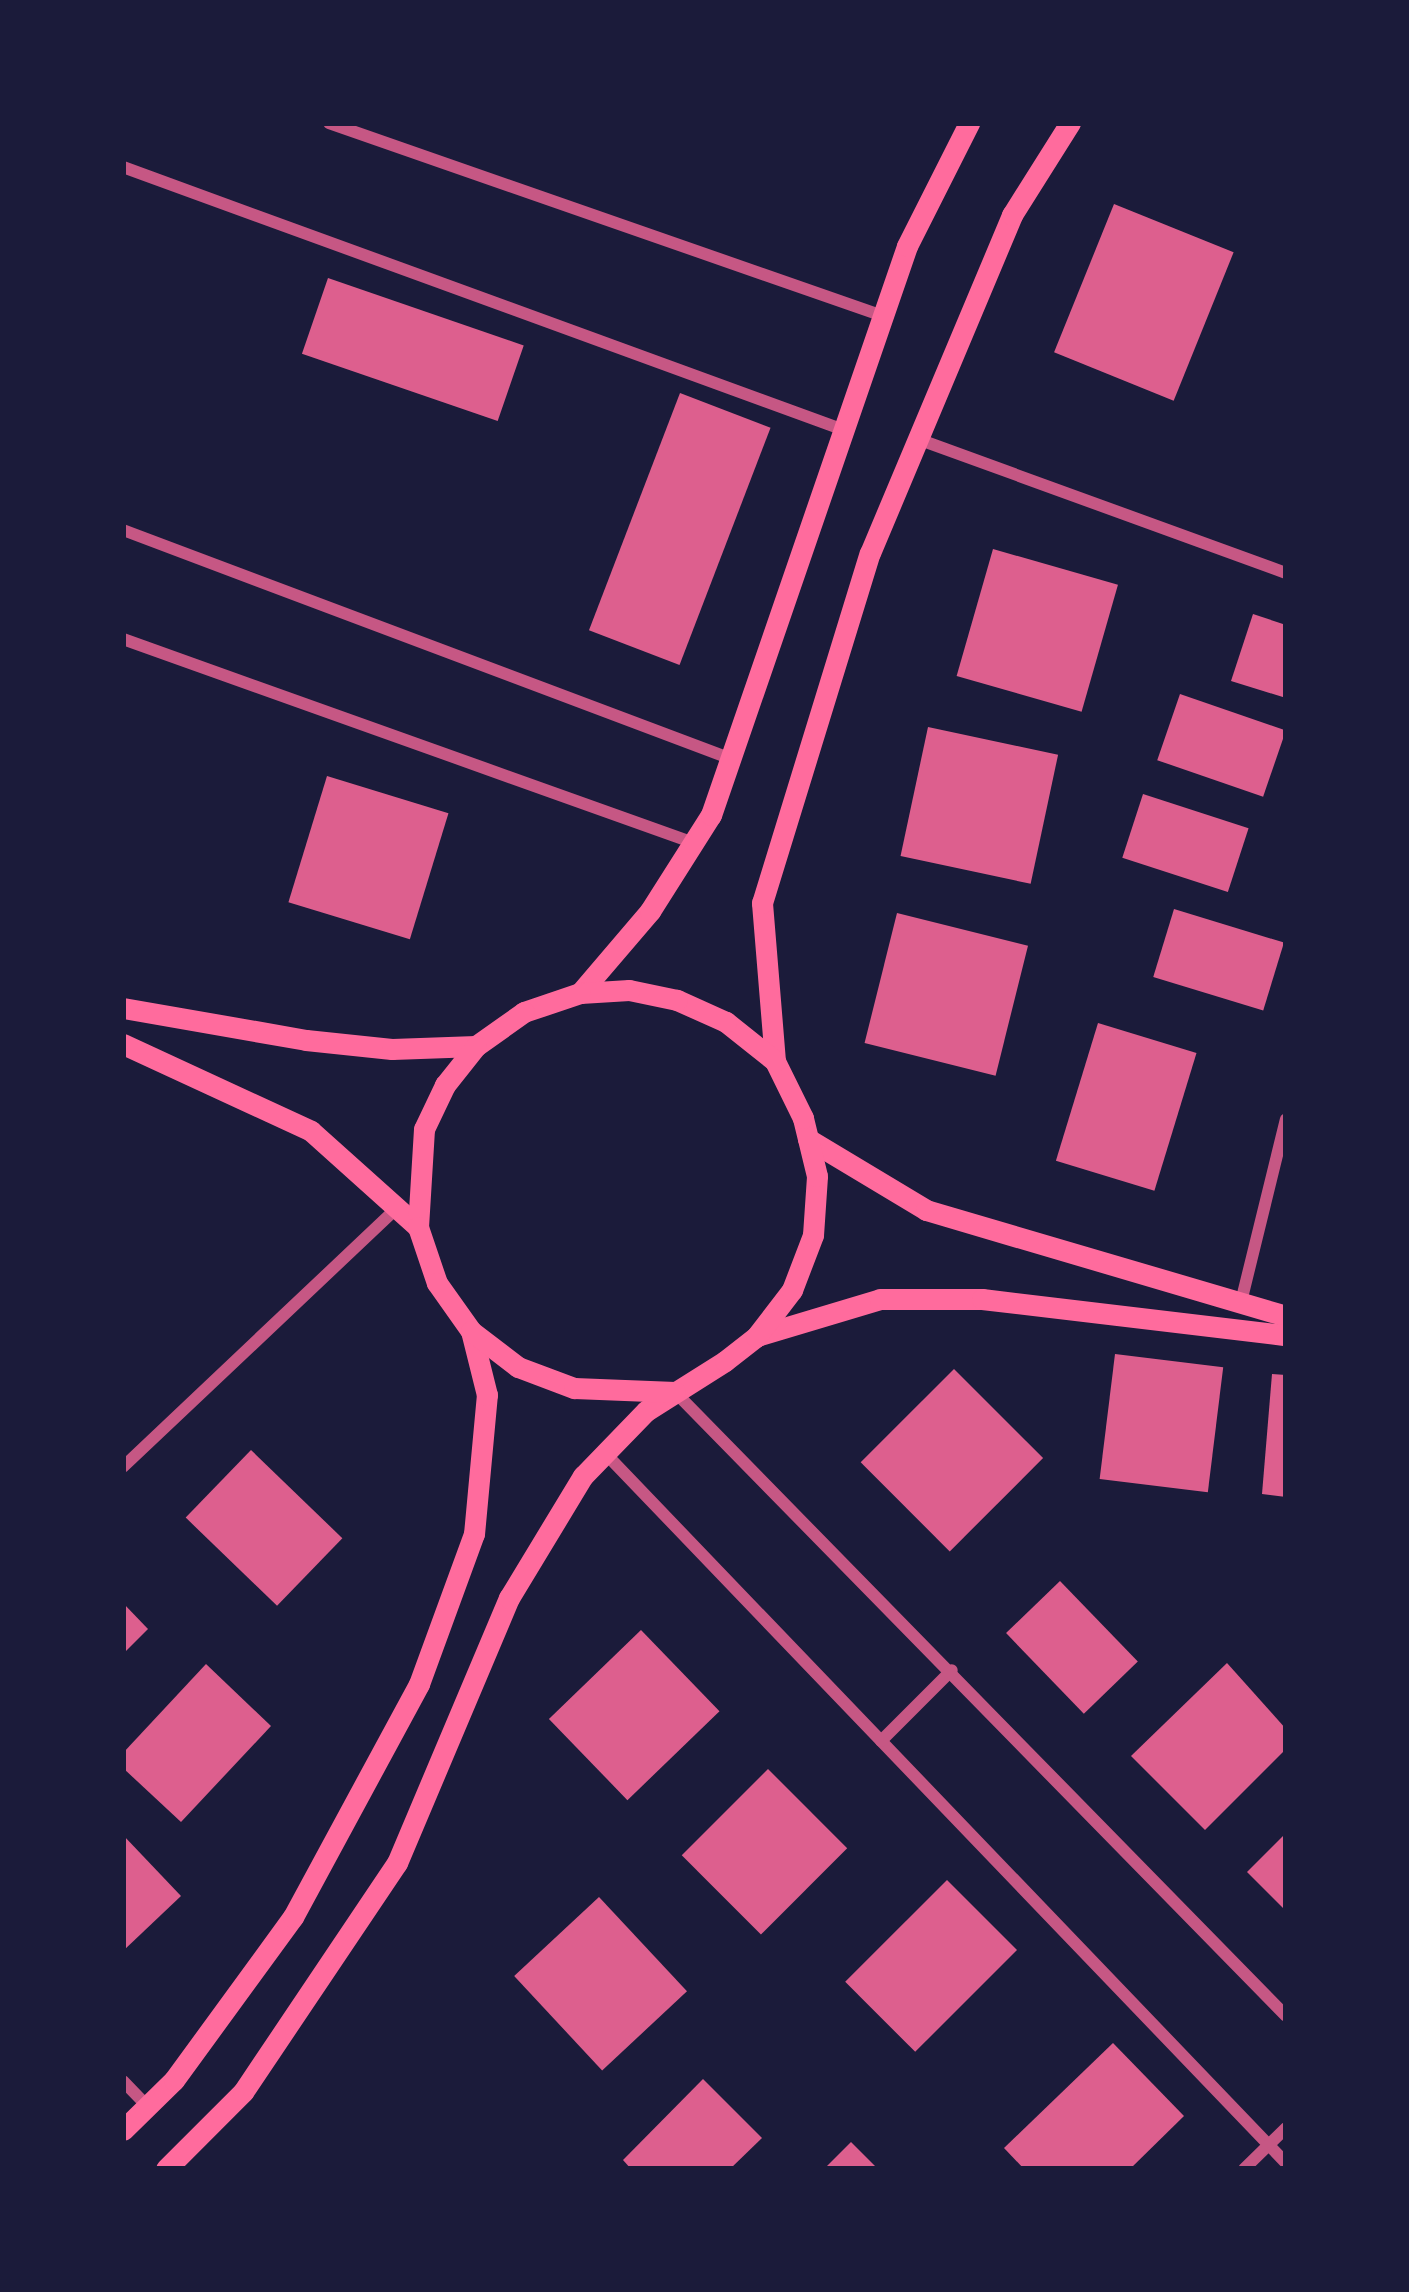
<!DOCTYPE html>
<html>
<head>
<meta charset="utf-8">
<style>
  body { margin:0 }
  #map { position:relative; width:1409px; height:2292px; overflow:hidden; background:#1b1b3a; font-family:"Open Sans",sans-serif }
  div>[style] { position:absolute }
  .building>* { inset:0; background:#dd5f8e; transform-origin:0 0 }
  .minor>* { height:12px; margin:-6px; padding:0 6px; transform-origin:6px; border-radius:6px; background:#c65784 }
  .secondary>* { height:21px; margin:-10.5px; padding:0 10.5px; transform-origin:10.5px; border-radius:10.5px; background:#ff6b9d }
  span { translate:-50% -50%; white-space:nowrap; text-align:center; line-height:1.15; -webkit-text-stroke:10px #1b1b3a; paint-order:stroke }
  .frame { position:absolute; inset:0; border:126px solid #1b1b3a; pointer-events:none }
</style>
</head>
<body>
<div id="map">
  <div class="building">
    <div style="left:1114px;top:204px;width:129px;height:160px;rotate:22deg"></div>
    <div style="left:328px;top:278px;width:207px;height:80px;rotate:19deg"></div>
    <div style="left:680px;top:393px;width:97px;height:254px;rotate:21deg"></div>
    <div style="left:993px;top:549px;width:130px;height:132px;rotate:16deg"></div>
    <div style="clip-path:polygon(1253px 614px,1286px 625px,1286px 698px,1231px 681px)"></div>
    <div style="left:1180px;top:694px;width:112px;height:70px;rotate:19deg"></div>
    <div style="left:928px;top:727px;width:133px;height:132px;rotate:12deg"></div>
    <div style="left:327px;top:776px;width:127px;height:132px;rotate:17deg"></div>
    <div style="left:1143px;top:794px;width:111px;height:67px;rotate:18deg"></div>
    <div style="left:1174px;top:909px;width:115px;height:71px;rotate:17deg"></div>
    <div style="left:897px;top:913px;width:135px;height:134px;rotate:14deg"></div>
    <div style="left:1098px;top:1023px;width:103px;height:144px;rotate:17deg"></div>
    <div style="left:1115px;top:1354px;width:109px;height:126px;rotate:7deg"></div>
    <div style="left:954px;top:1369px;width:126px;height:132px;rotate:45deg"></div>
    <div style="clip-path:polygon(1272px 1374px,1286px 1375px,1286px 1497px,1262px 1494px)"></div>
    <div style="left:251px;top:1450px;width:127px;height:94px;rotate:44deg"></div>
    <div style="left:1060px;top:1581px;width:112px;height:75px;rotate:46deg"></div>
    <div style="clip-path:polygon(123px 1603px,148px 1629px,123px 1654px)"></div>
    <div style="left:641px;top:1630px;width:113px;height:128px;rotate:46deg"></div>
    <div style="clip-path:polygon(1227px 1663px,1286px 1729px,1286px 1749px,1205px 1830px,1131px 1756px)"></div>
    <div style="clip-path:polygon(206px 1664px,271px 1726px,181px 1822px,123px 1768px,123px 1753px)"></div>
    <div style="left:768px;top:1769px;width:112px;height:122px;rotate:45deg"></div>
    <div style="clip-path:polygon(1286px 1833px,1286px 1911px,1247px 1872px)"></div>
    <div style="clip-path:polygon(123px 1835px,181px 1896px,123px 1951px)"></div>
    <div style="left:947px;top:1880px;width:99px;height:144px;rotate:45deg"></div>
    <div style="left:599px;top:1897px;width:129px;height:116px;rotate:47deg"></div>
    <div style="clip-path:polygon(1113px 2043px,1184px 2116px,1130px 2169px,1024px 2169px,1004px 2148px)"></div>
    <div style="clip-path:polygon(703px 2079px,762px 2138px,730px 2169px,631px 2169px,623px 2160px)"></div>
    <div style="clip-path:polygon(851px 2142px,878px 2169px,824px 2169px)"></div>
  </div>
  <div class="minor">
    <div style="left:329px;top:123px;width:587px;rotate:19.21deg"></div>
    <div style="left:123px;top:167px;width:767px;rotate:20.04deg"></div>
    <div style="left:915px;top:438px;width:395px;rotate:20deg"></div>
    <div style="left:123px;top:530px;width:647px;rotate:20.62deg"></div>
    <div style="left:123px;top:639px;width:606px;rotate:19.66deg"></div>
    <div style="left:1241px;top:1302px;width:188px;rotate:-76.2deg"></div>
    <div style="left:675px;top:1392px;width:873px;rotate:45.6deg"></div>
    <div style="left:603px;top:1451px;width:987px;rotate:46.19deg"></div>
    <div style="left:123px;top:1467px;width:380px;rotate:-43.4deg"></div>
    <div style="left:881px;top:1741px;width:100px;rotate:-45deg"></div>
    <div style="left:123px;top:2081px;width:35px;rotate:46deg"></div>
    <div style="left:1244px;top:2169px;width:59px;rotate:-44.3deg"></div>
  </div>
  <div class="secondary">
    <div style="left:580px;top:993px;width:108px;rotate:-49.5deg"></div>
    <div style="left:650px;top:911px;width:114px;rotate:-57.6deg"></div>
    <div style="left:711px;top:815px;width:602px;rotate:-70.99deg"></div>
    <div style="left:907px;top:246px;width:138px;rotate:-63.2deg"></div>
    <div style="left:123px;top:1008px;width:186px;rotate:9.9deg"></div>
    <div style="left:306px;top:1040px;width:86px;rotate:6deg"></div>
    <div style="left:392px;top:1049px;width:84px;rotate:-2deg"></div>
    <div style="left:123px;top:1044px;width:207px;rotate:24.8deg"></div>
    <div style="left:311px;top:1131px;width:144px;rotate:41.9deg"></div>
    <div style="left:775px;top:1061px;width:159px;rotate:-94.7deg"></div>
    <div style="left:762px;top:903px;width:366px;rotate:-72.9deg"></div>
    <div style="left:870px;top:553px;width:367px;rotate:-67.2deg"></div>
    <div style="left:1012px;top:215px;width:109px;rotate:-57.8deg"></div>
    <div style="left:808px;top:1139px;width:138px;rotate:31deg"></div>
    <div style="left:926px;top:1210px;width:375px;rotate:16.4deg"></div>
    <div style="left:757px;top:1336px;width:128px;rotate:-16.7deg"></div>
    <div style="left:880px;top:1299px;width:102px"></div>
    <div style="left:982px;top:1299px;width:306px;rotate:6.8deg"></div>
    <div style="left:123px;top:2130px;width:71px;rotate:-44.4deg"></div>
    <div style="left:174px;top:2080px;width:202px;rotate:-53.9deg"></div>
    <div style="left:293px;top:1917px;width:265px;rotate:-61.6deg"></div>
    <div style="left:419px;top:1684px;width:160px;rotate:-69.9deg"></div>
    <div style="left:474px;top:1534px;width:140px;rotate:-84.7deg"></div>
    <div style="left:487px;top:1395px;width:66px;rotate:-104deg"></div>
    <div style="left:166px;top:2169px;width:109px;rotate:-45deg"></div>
    <div style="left:243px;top:2092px;width:276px;rotate:-56.1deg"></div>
    <div style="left:397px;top:1863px;width:288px;rotate:-67.1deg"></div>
    <div style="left:509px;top:1598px;width:143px;rotate:-58.8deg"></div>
    <div style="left:583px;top:1476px;width:91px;rotate:-45.9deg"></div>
    <div style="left:646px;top:1411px;width:93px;rotate:-32.3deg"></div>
    <div style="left:725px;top:1361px;width:39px;rotate:-38deg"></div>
    <div style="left:756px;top:1337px;width:59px;rotate:-52.5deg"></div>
    <div style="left:792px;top:1290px;width:59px;rotate:-69.1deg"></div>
    <div style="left:813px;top:1235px;width:59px;rotate:-86.1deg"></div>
    <div style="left:817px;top:1176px;width:60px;rotate:-103.6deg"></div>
    <div style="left:803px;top:1118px;width:64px;rotate:-116.2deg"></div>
    <div style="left:775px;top:1061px;width:63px;rotate:-141.5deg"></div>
    <div style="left:726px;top:1022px;width:54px;rotate:-155.8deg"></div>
    <div style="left:677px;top:1000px;width:49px;rotate:-168.2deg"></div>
    <div style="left:629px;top:990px;width:49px;rotate:176.5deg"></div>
    <div style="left:580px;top:993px;width:59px;rotate:161.3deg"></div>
    <div style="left:524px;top:1012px;width:59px;rotate:144.7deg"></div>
    <div style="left:476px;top:1046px;width:50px;rotate:128.5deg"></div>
    <div style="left:445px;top:1085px;width:49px;rotate:115.5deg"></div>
    <div style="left:424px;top:1129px;width:98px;rotate:93.5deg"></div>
    <div style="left:418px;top:1227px;width:59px;rotate:71.3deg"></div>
    <div style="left:437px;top:1283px;width:59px;rotate:54.7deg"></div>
    <div style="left:471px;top:1331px;width:59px;rotate:37.5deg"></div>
    <div style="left:518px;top:1367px;width:60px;rotate:20.6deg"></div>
    <div style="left:574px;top:1388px;width:101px;rotate:2.3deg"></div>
  </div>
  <div class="frame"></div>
</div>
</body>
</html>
